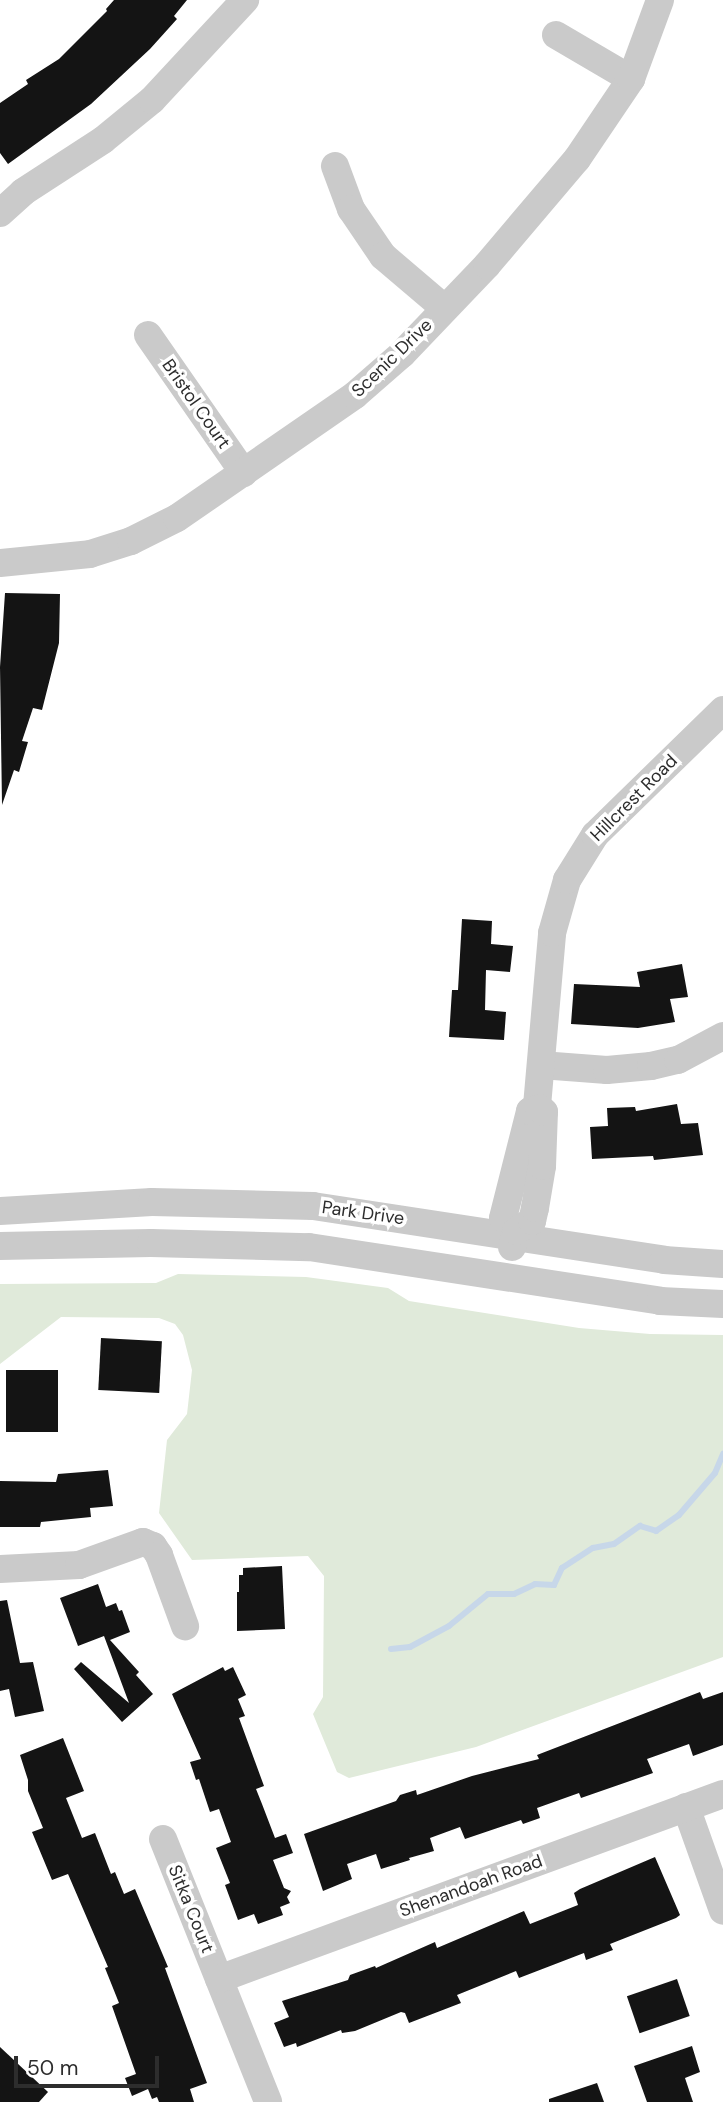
<!DOCTYPE html>
<html>
<head>
<meta charset="utf-8">
<style>
  body { margin:0 }
  #map { position:relative; width:723px; height:2102px; overflow:hidden; background:#fff; font-family:"DM Sans",sans-serif }
  div>[style] { position:absolute }
  .green>* { inset:0; background:#e0eada }
  .stream>* { height:6px; margin:-3px; padding:0 3px; transform-origin:3px; border-radius:3px; background:#c7d7e9 }
  .building>* { inset:0; background:#141414; transform-origin:0 0 }
  .minor>* { height:28px; margin:-14px; padding:0 14px; transform-origin:14px; border-radius:14px; background:#cacaca }
  span { translate:-50% -50%; white-space:nowrap; text-align:center; line-height:1.15; -webkit-text-stroke:7px #fff; paint-order:stroke }
  .street-label { font-size:18px; color:#2d2d2d }
  .scale { position:absolute; left:14px; top:2056px; width:145px; height:32px; box-sizing:border-box; border:4px solid #2d2d2d; border-top:0; padding-left:9px; font-size:21px; line-height:24px; white-space:nowrap; color:#2d2d2d; -webkit-text-stroke:5px #fff; paint-order:stroke }
</style>
</head>
<body>
<div id="map">
  <div class="green">
    <div style="clip-path:polygon(178px 1274px,306px 1277px,388px 1288px,409px 1301px,579px 1328px,650px 1334px,723px 1335px,723px 1657px,476px 1747px,349px 1778px,337px 1772px,313px 1714px,323px 1697px,324px 1576px,308px 1556px,192px 1560px,159px 1513px,167px 1440px,187px 1414px,192px 1370px,183px 1335px,175px 1324px,159px 1318px,61px 1317px,0 1364px,0 1284px,156px 1283px)"></div>
  </div>
  <div class="stream">
    <div style="left:391px;top:1649px;width:19px;rotate:-6deg"></div>
    <div style="left:410px;top:1647px;width:44px;rotate:-28.3deg"></div>
    <div style="left:449px;top:1626px;width:50px;rotate:-39.4deg"></div>
    <div style="left:488px;top:1594px;width:26px"></div>
    <div style="left:514px;top:1594px;width:23px;rotate:-25deg"></div>
    <div style="left:535px;top:1584px;width:19px;rotate:3deg"></div>
    <div style="left:554px;top:1585px;width:19px;rotate:-65deg"></div>
    <div style="left:562px;top:1568px;width:37px;rotate:-33deg"></div>
    <div style="left:593px;top:1548px;width:21px;rotate:-11deg"></div>
    <div style="left:614px;top:1544px;width:32px;rotate:-35deg"></div>
    <div style="left:640px;top:1526px;width:17px;rotate:17deg"></div>
    <div style="left:656px;top:1531px;width:28px;rotate:-35deg"></div>
    <div style="left:679px;top:1515px;width:55px;rotate:-49.4deg"></div>
    <div style="left:715px;top:1473px;width:21px;rotate:-67deg"></div>
  </div>
  <div class="building">
    <div style="clip-path:polygon(114px 0,187px 0,174px 16px,177px 19px,150px 49px,91px 104px,8px 164px,0 153px,0 103px,28px 84px,26px 80px,59px 59px,107px 11px,106px 9px)"></div>
    <div style="clip-path:polygon(5px 593px,60px 594px,59px 643px,42px 710px,33px 708px,22px 741px,28px 742px,19px 772px,14px 770px,2px 805px,0 667px)"></div>
    <div style="clip-path:polygon(462px 919px,492px 921px,491px 944px,513px 946px,510px 972px,486px 970px,485px 1010px,506px 1012px,504px 1040px,449px 1037px,452px 990px,458px 990px)"></div>
    <div style="clip-path:polygon(682px 964px,688px 997px,670px 999px,675px 1022px,638px 1028px,571px 1024px,574px 984px,640px 987px,637px 972px)"></div>
    <div style="clip-path:polygon(677px 1104px,681px 1124px,698px 1123px,703px 1155px,654px 1160px,653px 1156px,592px 1159px,590px 1127px,608px 1126px,607px 1108px,635px 1107px,636px 1111px)"></div>
    <div style="left:101px;top:1338px;width:61px;height:52px;rotate:3deg"></div>
    <div style="left:58px;top:1370px;width:62px;height:52px;rotate:90deg"></div>
    <div style="clip-path:polygon(108px 1470px,113px 1506px,90px 1508px,91px 1517px,41px 1522px,40px 1527px,0 1527px,0 1481px,56px 1482px,58px 1474px)"></div>
    <div style="clip-path:polygon(282px 1566px,285px 1629px,237px 1631px,237px 1592px,239px 1592px,239px 1575px,243px 1575px,243px 1568px)"></div>
    <div style="clip-path:polygon(98px 1584px,106px 1607px,116px 1603px,119px 1611px,122px 1610px,130px 1632px,110px 1640px,139px 1672px,136px 1675px,153px 1694px,122px 1722px,74px 1669px,81px 1662px,129px 1703px,104px 1636px,78px 1646px,60px 1598px)"></div>
    <div style="clip-path:polygon(7px 1600px,20px 1663px,33px 1662px,44px 1711px,15px 1717px,9px 1689px,0 1691px,0 1601px)"></div>
    <div style="clip-path:polygon(223px 1667px,225px 1671px,233px 1667px,246px 1695px,238px 1699px,245px 1716px,239px 1718px,264px 1786px,256px 1789px,262px 1804px,275px 1838px,286px 1834px,293px 1853px,273px 1860px,284px 1888px,291px 1891px,287px 1897px,290px 1903px,280px 1907px,283px 1915px,258px 1924px,254px 1914px,238px 1920px,225px 1885px,230px 1883px,216px 1848px,231px 1842px,219px 1809px,210px 1812px,199px 1779px,196px 1780px,190px 1762px,201px 1759px,172px 1694px)"></div>
    <div style="clip-path:polygon(700px 1692px,703px 1699px,723px 1692px,723px 1745px,693px 1756px,689px 1744px,647px 1759px,653px 1773px,581px 1798px,579px 1793px,537px 1808px,540px 1818px,523px 1824px,521px 1820px,465px 1839px,460px 1827px,430px 1838px,434px 1851px,409px 1858px,410px 1860px,381px 1869px,376px 1854px,347px 1864px,352px 1879px,323px 1891px,304px 1834px,396px 1801px,400px 1795px,416px 1790px,417px 1795px,472px 1776px,539px 1759px,537px 1755px)"></div>
    <div style="clip-path:polygon(63px 1738px,84px 1791px,66px 1798px,82px 1838px,95px 1833px,111px 1874px,115px 1872px,124px 1894px,135px 1889px,168px 1967px,165px 1968px,207px 2083px,190px 2089px,194px 2102px,159px 2102px,157px 2097px,152px 2099px,148px 2089px,132px 2096px,125px 2078px,136px 2074px,112px 2006px,119px 2003px,105px 1968px,108px 1967px,68px 1874px,52px 1880px,32px 1832px,43px 1828px,28px 1791px,28px 1780px,20px 1755px)"></div>
    <div style="clip-path:polygon(655px 1857px,680px 1915px,676px 1918px,610px 1944px,613px 1950px,586px 1960px,584px 1953px,519px 1978px,516px 1971px,457px 1995px,461px 2003px,409px 2023px,405px 2013px,401px 2012px,355px 2031px,342px 2033px,341px 2030px,297px 2047px,296px 2043px,284px 2047px,274px 2023px,289px 2017px,282px 2001px,348px 1980px,350px 1975px,375px 1966px,376px 1968px,435px 1942px,437px 1948px,524px 1911px,530px 1924px,578px 1905px,574px 1893px,580px 1889px)"></div>
    <div style="left:677px;top:1979px;width:39px;height:53px;rotate:71deg"></div>
    <div style="clip-path:polygon(692px 2046px,700px 2072px,685px 2078px,693px 2102px,647px 2102px,634px 2066px)"></div>
    <div style="clip-path:polygon(0 2047px,48px 2092px,39px 2102px,0 2102px)"></div>
    <div style="clip-path:polygon(597px 2083px,604px 2102px,549px 2102px,549px 2099px)"></div>
  </div>
  <div class="minor">
    <div style="left:556px;top:35px;width:87px;rotate:30.4deg"></div>
    <div style="left:335px;top:166px;width:46px;rotate:69.6deg"></div>
    <div style="left:351px;top:209px;width:57px;rotate:55.8deg"></div>
    <div style="left:383px;top:256px;width:80px;rotate:40.4deg"></div>
    <div style="left:0;top:213px;width:31px;rotate:-42deg"></div>
    <div style="left:23px;top:192px;width:95px;rotate:-33deg"></div>
    <div style="left:103px;top:140px;width:63px;rotate:-39.2deg"></div>
    <div style="left:152px;top:100px;width:137px;rotate:-47.1deg"></div>
    <div style="left:148px;top:335px;width:168px;rotate:55.2deg"></div>
    <div style="left:0;top:563px;width:90px;rotate:-5.7deg"></div>
    <div style="left:90px;top:554px;width:43px;rotate:-17.6deg"></div>
    <div style="left:131px;top:541px;width:51px;rotate:-26.6deg"></div>
    <div style="left:177px;top:518px;width:216px;rotate:-34.6deg"></div>
    <div style="left:355px;top:395px;width:62px;rotate:-41.1deg"></div>
    <div style="left:402px;top:354px;width:123px;rotate:-46.3deg"></div>
    <div style="left:487px;top:265px;width:139px;rotate:-49.7deg"></div>
    <div style="left:577px;top:159px;width:97px;rotate:-56deg"></div>
    <div style="left:631px;top:79px;width:84px;rotate:-69.8deg"></div>
    <div style="left:541px;top:1065px;width:66px;rotate:4.3deg"></div>
    <div style="left:607px;top:1070px;width:44px;rotate:-5.2deg"></div>
    <div style="left:651px;top:1066px;width:28px;rotate:-13deg"></div>
    <div style="left:678px;top:1060px;width:51px;rotate:-28.1deg"></div>
    <div style="left:0;top:1211px;width:152px;rotate:-3.4deg"></div>
    <div style="left:152px;top:1202px;width:161px;rotate:1.4deg"></div>
    <div style="left:313px;top:1206px;width:355px;rotate:8.7deg"></div>
    <div style="left:664px;top:1260px;width:59px;rotate:3.9deg"></div>
    <div style="left:516px;top:1231px;width:18px;rotate:-135deg"></div>
    <div style="left:503px;top:1218px;width:110px;rotate:-75.8deg"></div>
    <div style="left:530px;top:1111px;width:9px;rotate:-36deg"></div>
    <div style="left:537px;top:1106px;width:174px;rotate:-85deg"></div>
    <div style="left:552px;top:933px;width:55px;rotate:-74.2deg"></div>
    <div style="left:567px;top:880px;width:53px;rotate:-58.1deg"></div>
    <div style="left:595px;top:835px;width:179px;rotate:-44.3deg"></div>
    <div style="left:0;top:1246px;width:151px;rotate:-1.1deg"></div>
    <div style="left:151px;top:1243px;width:158px;rotate:1.5deg"></div>
    <div style="left:309px;top:1247px;width:355px;rotate:8.7deg"></div>
    <div style="left:660px;top:1301px;width:63px;rotate:2.7deg"></div>
    <div style="left:512px;top:1247px;width:16px;rotate:-76deg"></div>
    <div style="left:516px;top:1231px;width:19px;rotate:-32deg"></div>
    <div style="left:532px;top:1221px;width:13px;rotate:-77deg"></div>
    <div style="left:535px;top:1208px;width:43px;rotate:-80.5deg"></div>
    <div style="left:542px;top:1166px;width:54px;rotate:-87.9deg"></div>
    <div style="left:544px;top:1112px;width:6px;rotate:-141deg"></div>
    <div style="left:0;top:1569px;width:79px;rotate:-2.9deg"></div>
    <div style="left:79px;top:1565px;width:68px;rotate:-19.8deg"></div>
    <div style="left:143px;top:1542px;width:11px;rotate:22deg"></div>
    <div style="left:153px;top:1546px;width:11px;rotate:56deg"></div>
    <div style="left:159px;top:1555px;width:76px;rotate:69.9deg"></div>
    <div style="left:686px;top:1807px;width:110px;rotate:70.4deg"></div>
    <div style="left:163px;top:1839px;width:283px;rotate:68.2deg"></div>
    <div style="left:219px;top:1979px;width:537px;rotate:-20.16deg"></div>
  </div>
  <div class="street-label">
    <span style="left:392px;top:358px;rotate:-44deg">Scenic Drive</span>
    <span style="left:196px;top:404px;rotate:55deg">Bristol Court</span>
    <span style="left:634px;top:798px;rotate:-45deg">Hillcrest Road</span>
    <span style="left:363px;top:1213px;rotate:8deg">Park Drive</span>
    <span style="left:471px;top:1886px;rotate:-20deg">Shenandoah Road</span>
    <span style="left:191px;top:1909px;rotate:68deg">Sitka Court</span>
  </div>
  <div class="scale">50 m</div>
</div>
</body>
</html>
